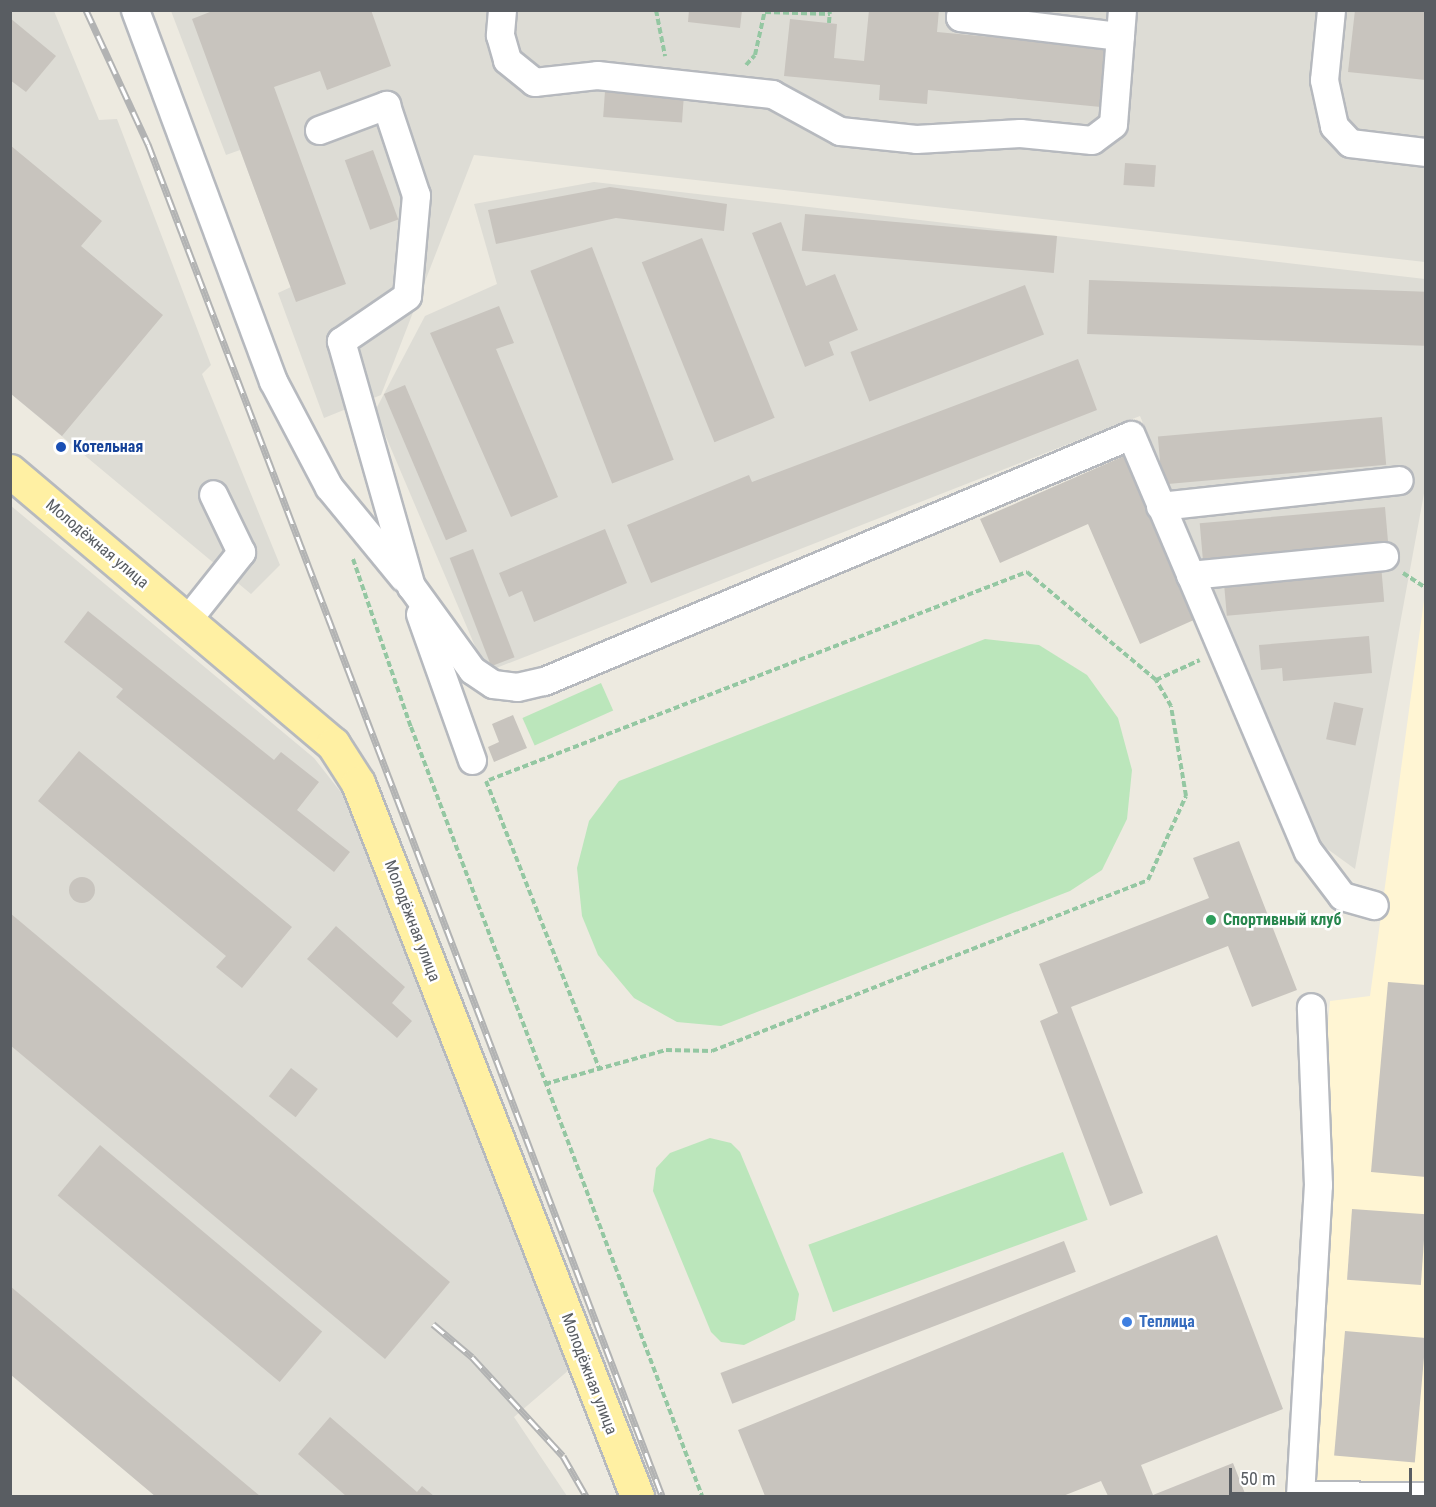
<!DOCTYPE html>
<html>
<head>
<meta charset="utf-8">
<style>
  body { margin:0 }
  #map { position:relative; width:1436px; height:1507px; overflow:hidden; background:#edeae0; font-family:"Roboto Condensed",sans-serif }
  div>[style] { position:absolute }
  .commercial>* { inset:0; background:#fff5d3 }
  .industrial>* { inset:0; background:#dddcd5 }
  .green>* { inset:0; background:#bbe6bb; transform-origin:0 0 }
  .building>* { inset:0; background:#c8c4be; transform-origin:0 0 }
  .round { border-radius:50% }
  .path>* { height:4px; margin-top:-2px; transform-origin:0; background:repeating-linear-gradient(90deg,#94c7a2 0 6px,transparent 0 9px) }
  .roads { filter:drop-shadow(2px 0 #b6b9be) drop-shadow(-2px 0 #b6b9be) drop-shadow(0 2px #b6b9be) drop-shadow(0 -2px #b6b9be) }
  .minor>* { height:27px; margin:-13.5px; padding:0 13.5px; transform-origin:13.5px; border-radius:13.5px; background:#fff }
  .major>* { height:33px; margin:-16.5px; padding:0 16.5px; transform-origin:16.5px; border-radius:16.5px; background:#fff0a3 }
  .rail>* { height:7px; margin-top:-3.5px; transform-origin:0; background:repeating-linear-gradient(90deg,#fff 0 14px,#b2b3b3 0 28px); box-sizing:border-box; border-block:2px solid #b2b3b3 }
  .dots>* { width:16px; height:16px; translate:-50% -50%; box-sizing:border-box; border:3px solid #fff; border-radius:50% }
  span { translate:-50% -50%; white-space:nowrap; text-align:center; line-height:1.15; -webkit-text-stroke:5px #fff; paint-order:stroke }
  .transit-label { font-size:16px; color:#164399; font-weight:700 }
  .left { translate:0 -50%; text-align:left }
  .street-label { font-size:16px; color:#595d62 }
  .leisure-label { font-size:16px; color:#27864d; font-weight:700 }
  .shop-label { font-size:16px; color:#366cbe; font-weight:700 }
  .frame { position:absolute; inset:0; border:12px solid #595d62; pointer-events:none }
  .scale { position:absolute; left:1229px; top:1468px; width:183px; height:27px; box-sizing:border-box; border:3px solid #595d62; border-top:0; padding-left:8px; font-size:18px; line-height:21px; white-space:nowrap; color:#595d62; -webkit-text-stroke:4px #fff; paint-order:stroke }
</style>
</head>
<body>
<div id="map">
  <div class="commercial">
    <div style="clip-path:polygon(1425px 593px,1425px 1496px,1284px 1496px,1330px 1001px,1370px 996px)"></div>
  </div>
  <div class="industrial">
    <div style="clip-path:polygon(10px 11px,54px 11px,99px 120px,117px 119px,211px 365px,202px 374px,280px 565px,251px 594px,11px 394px)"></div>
    <div style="clip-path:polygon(171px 11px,1425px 11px,1425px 262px,474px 155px,381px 395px,324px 418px,278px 293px,291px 287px,240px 150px,226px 155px)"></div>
    <div style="clip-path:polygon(594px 182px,1425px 279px,1425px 488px,1355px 869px,1315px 840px,1140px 416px,486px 672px,375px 411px,425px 316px,497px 284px,474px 204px)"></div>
    <div style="clip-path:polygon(10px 505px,314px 758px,347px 800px,570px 1369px,514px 1417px,567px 1496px,155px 1496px,11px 1375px)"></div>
  </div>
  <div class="green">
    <div style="clip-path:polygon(985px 639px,1039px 645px,1087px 675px,1118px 718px,1132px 770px,1127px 819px,1102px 870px,1070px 891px,721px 1026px,677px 1022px,634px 998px,598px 955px,582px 916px,577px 868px,589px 821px,619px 781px)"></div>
    <div style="left:601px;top:683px;width:30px;height:86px;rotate:66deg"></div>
    <div style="clip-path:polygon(710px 1138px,731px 1143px,740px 1152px,799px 1294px,795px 1320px,744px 1345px,721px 1342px,711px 1332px,653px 1191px,656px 1168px,670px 1153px)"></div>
    <div style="left:1063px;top:1152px;width:72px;height:271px;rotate:70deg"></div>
  </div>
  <div class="building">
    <div style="clip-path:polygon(215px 10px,371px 10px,391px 66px,327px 90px,320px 71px,274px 87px,346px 284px,296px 302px,192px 19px)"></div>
    <div style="clip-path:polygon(689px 10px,742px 10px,740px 28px,688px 22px)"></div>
    <div style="clip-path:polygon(869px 10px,939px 10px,937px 32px,1107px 48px,1101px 107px,928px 90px,927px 104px,879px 100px,880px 85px,784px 76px,790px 19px,837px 24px,834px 58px,864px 61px)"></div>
    <div style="clip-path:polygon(1355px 10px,1426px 10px,1426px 80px,1348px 72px)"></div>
    <div style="clip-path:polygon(10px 18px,56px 56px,26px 92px,10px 80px)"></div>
    <div style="left:605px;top:91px;width:79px;height:26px;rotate:4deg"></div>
    <div style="clip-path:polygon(10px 145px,102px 221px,81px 246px,163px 315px,62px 436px,10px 393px)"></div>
    <div style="left:373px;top:150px;width:74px;height:30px;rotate:70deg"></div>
    <div style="left:1125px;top:163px;width:31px;height:22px;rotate:4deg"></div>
    <div style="clip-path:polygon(610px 187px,727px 204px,724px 231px,616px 218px,496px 244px,488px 210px)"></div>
    <div style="left:805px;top:214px;width:253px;height:37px;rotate:5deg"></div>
    <div style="clip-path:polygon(781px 222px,806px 286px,835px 274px,858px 330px,829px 342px,834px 355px,805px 367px,752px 233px)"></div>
    <div style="left:702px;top:238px;width:194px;height:65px;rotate:68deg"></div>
    <div style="left:592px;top:247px;width:228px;height:66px;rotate:69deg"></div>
    <div style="left:1089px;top:280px;width:337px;height:54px;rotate:2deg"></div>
    <div style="left:1025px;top:285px;width:53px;height:187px;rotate:69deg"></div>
    <div style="clip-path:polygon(499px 306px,514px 343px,496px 349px,558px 497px,511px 517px,430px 333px)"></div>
    <div style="clip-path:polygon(1078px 359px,1097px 410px,651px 583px,627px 525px,749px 475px,752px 482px)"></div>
    <div style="left:405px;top:385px;width:159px;height:23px;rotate:67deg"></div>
    <div style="left:1382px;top:417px;width:48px;height:225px;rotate:85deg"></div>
    <div style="clip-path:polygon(1124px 456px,1196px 619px,1140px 644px,1088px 524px,1000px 563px,980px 519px)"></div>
    <div style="left:1385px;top:507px;width:38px;height:186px;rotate:85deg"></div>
    <div style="clip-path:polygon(605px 529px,627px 583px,534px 622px,522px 591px,509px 597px,499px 573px)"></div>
    <div style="left:473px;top:549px;width:116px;height:25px;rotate:69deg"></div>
    <div style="left:1381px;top:565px;width:37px;height:158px;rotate:85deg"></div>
    <div style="clip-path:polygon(88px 611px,274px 760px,281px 752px,319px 782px,297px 810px,350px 852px,334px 872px,116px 697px,123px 689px,64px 642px)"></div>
    <div style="clip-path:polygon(1369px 636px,1372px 673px,1283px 681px,1282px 668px,1261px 670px,1259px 645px)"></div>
    <div style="left:1334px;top:702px;width:30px;height:38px;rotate:12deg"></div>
    <div style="clip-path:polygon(513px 715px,527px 748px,494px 762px,488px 747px,499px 742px,492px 724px)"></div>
    <div style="clip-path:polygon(79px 751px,292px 927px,242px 988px,216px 967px,226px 956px,38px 801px)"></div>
    <div style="clip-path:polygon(1239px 841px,1297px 990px,1252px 1007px,1228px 946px,1071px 1007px,1143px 1193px,1110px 1206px,1040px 1021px,1058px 1013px,1039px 964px,1209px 898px,1193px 858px)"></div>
    <div class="round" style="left:69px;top:877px;width:26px;height:26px"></div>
    <div style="clip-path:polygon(10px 913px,450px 1282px,385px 1359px,10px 1045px)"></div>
    <div style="clip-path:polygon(336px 926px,405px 987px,392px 1003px,412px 1021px,397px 1038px,307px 959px)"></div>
    <div style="clip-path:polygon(1388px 982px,1426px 985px,1426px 1177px,1371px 1172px)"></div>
    <div style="left:291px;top:1068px;width:34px;height:36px;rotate:38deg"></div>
    <div style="left:100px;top:1145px;width:290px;height:66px;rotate:40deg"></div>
    <div style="left:1352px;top:1209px;width:74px;height:71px;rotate:4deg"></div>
    <div style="clip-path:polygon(1217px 1235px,1283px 1409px,1141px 1465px,1153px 1495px,1233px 1463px,1246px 1496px,1108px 1496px,1101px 1481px,1063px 1496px,765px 1496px,738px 1430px)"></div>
    <div style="left:1064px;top:1241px;width:33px;height:368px;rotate:69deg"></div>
    <div style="clip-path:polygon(10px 1286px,260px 1496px,155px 1496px,10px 1374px)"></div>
    <div style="left:1345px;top:1331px;width:81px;height:125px;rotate:5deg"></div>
    <div style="clip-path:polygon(330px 1417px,417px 1492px,422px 1486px,434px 1496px,346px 1496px,298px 1454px)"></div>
  </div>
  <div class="path">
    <div style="left:656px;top:10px;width:47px;rotate:78.9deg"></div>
    <div style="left:765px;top:12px;width:65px;rotate:1.8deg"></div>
    <div style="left:829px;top:23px;width:13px;rotate:-86deg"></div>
    <div style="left:746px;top:65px;width:13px;rotate:-48deg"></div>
    <div style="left:755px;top:55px;width:46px;rotate:-77.5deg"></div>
    <div style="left:353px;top:559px;width:178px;rotate:71deg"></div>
    <div style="left:411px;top:727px;width:822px;rotate:69.27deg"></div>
    <div style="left:1403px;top:573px;width:27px;rotate:33deg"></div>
    <div style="left:489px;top:780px;width:577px;rotate:-21.14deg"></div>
    <div style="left:1027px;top:572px;width:168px;rotate:39.9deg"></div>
    <div style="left:1156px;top:680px;width:48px;rotate:-24.4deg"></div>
    <div style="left:486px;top:781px;width:311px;rotate:68.5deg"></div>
    <div style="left:545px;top:1084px;width:126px;rotate:-15.7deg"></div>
    <div style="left:666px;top:1050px;width:46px;rotate:1.2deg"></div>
    <div style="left:712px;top:1051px;width:468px;rotate:-21.4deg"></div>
    <div style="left:1148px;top:880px;width:92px;rotate:-65.7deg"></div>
    <div style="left:1186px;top:796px;width:91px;rotate:-99.5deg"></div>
    <div style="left:1171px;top:706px;width:30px;rotate:-120deg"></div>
  </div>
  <div class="roads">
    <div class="minor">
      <div style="left:135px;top:10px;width:396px;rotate:69.6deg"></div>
      <div style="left:273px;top:381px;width:120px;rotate:62.2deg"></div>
      <div style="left:329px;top:487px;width:117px;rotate:50.6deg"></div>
      <div style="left:502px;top:10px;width:25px;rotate:95deg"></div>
      <div style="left:500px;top:35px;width:26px;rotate:74deg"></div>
      <div style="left:507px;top:60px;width:35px;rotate:39deg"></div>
      <div style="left:534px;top:82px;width:63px;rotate:-6.3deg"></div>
      <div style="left:597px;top:75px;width:176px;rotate:6.2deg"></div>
      <div style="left:772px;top:94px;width:77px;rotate:28.6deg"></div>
      <div style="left:840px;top:131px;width:76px;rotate:6deg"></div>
      <div style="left:916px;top:139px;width:104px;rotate:-3.3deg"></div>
      <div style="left:1020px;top:133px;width:72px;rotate:5.6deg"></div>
      <div style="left:1092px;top:140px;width:26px;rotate:-37deg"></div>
      <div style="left:1113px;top:124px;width:114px;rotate:-85.5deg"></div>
      <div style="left:961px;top:10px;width:7px;rotate:98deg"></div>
      <div style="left:960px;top:17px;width:161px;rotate:6.8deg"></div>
      <div style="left:1331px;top:10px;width:70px;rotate:95.7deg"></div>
      <div style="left:1324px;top:80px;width:47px;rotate:77.7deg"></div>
      <div style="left:1334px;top:126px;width:23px;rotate:47deg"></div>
      <div style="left:1350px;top:143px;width:77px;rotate:6.8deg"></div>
      <div style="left:319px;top:130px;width:72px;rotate:-20.5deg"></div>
      <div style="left:386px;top:105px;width:95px;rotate:71.6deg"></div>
      <div style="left:416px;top:195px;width:101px;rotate:95.1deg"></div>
      <div style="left:407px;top:296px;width:80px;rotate:145.7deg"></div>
      <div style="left:341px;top:341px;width:255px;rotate:74.1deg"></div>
      <div style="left:411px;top:586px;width:104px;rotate:54deg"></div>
      <div style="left:472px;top:670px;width:25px;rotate:34deg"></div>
      <div style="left:493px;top:684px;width:24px;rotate:7deg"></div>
      <div style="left:517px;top:687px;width:28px;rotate:-13deg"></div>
      <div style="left:544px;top:681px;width:636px;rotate:-22.74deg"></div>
      <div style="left:1131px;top:435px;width:452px;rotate:67deg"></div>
      <div style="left:1308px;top:851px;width:56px;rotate:52.9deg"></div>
      <div style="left:1342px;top:896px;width:33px;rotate:16deg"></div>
      <div style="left:1160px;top:506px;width:240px;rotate:-6.2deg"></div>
      <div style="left:1190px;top:575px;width:195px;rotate:-5.6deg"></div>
      <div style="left:420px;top:614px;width:155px;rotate:70.4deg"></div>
      <div style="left:187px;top:620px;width:87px;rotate:-51.5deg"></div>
      <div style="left:241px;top:552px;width:64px;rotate:-115.8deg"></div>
      <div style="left:1300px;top:1495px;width:126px;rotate:0.5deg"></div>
      <div style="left:1300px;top:1496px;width:312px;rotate:-86.7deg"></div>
      <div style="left:1318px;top:1185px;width:178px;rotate:-92.3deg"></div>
    </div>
    <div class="major">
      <div style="left:10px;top:471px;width:423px;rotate:40.2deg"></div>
      <div style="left:333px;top:744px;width:46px;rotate:57.3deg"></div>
      <div style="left:358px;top:783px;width:766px;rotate:68.63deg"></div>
    </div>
  </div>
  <div class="rail">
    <div style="left:86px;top:10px;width:148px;rotate:65.2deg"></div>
    <div style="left:148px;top:144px;width:1446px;rotate:69.18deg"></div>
    <div style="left:433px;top:1324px;width:51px;rotate:40.2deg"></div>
    <div style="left:472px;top:1357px;width:134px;rotate:47.4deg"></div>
    <div style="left:563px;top:1456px;width:46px;rotate:60.1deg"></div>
  </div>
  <div class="dots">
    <div style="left:61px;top:447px;background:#1a4fb4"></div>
    <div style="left:1211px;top:920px;background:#2e9e5b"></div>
    <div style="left:1127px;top:1322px;background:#3f7fe0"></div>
  </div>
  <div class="transit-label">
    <span class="left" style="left:73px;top:447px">Котельная</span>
  </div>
  <div class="street-label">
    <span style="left:97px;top:544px;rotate:40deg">Молодёжная улица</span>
    <span style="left:412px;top:921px;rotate:69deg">Молодёжная улица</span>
    <span style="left:589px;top:1374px;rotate:69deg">Молодёжная улица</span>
  </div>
  <div class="leisure-label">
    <span class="left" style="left:1223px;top:920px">Спортивный клуб</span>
  </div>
  <div class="shop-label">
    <span class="left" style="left:1139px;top:1322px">Теплица</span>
  </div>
  <div class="frame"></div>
  <div class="scale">50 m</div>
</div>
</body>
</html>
